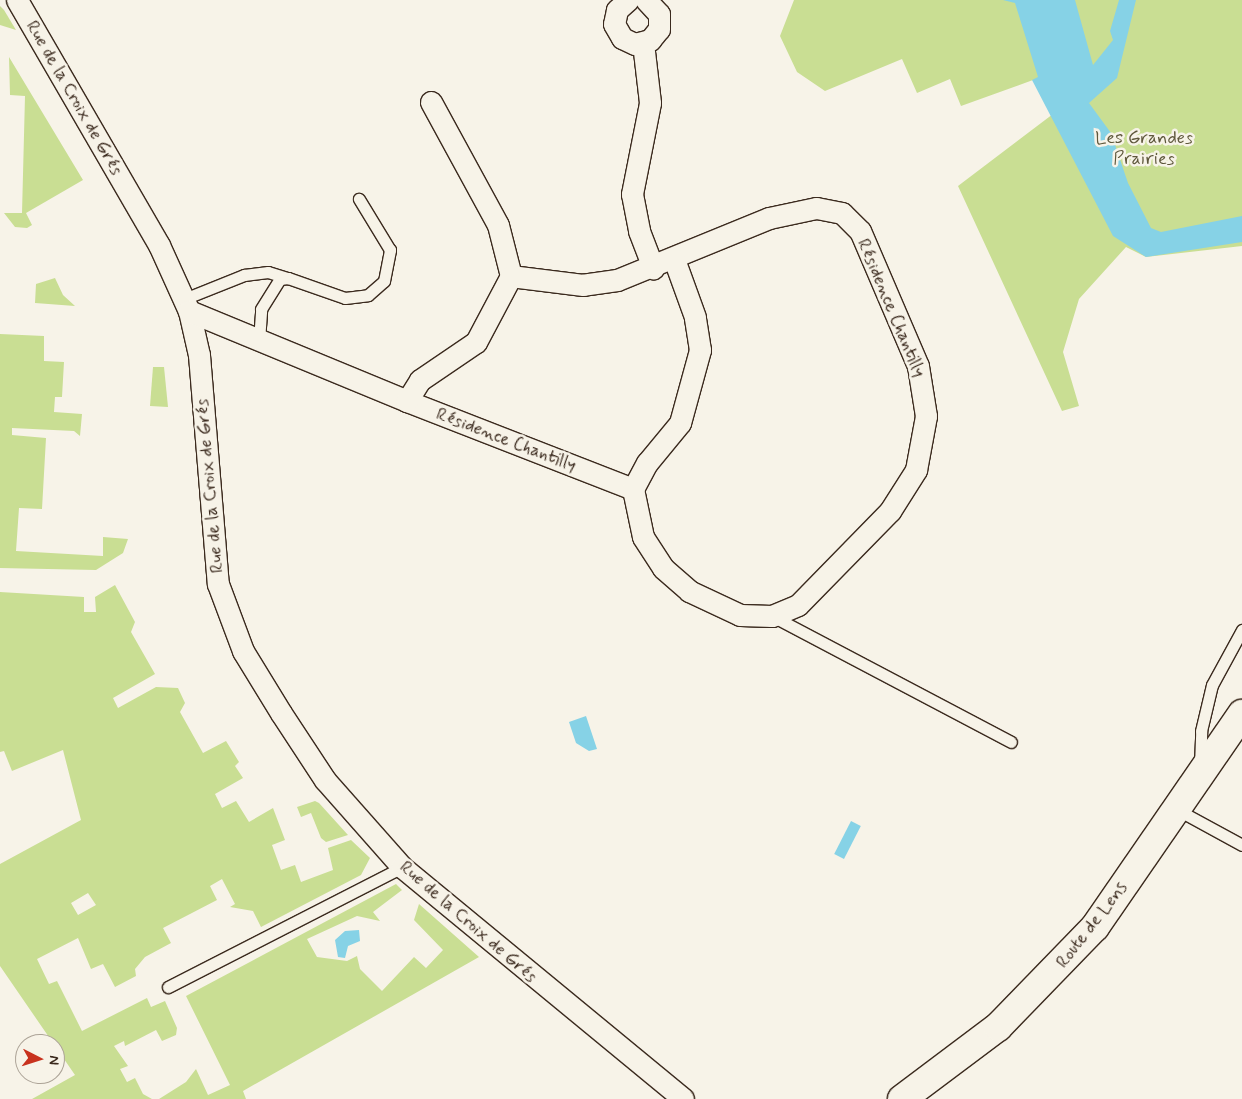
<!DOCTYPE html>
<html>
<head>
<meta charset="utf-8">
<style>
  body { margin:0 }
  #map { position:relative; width:1242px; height:1099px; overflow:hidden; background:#f7f3e8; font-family:Mynerve,sans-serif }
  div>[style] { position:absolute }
  .green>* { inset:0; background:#c9de93 }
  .water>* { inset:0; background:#86d2e6; transform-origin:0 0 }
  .roads { filter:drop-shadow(1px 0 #3b2a1e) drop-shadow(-1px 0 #3b2a1e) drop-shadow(0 1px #3b2a1e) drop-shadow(0 -1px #3b2a1e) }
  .lane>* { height:11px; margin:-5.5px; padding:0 5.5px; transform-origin:5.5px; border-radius:5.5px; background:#f7f3e8 }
  .street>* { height:21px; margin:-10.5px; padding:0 10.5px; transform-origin:10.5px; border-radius:10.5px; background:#f7f3e8 }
  .secondary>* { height:28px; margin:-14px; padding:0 14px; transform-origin:14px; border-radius:14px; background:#f7f3e8 }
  span { translate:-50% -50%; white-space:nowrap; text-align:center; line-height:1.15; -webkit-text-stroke:5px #f7f3e8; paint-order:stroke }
  .street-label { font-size:18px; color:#3b2a1e }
  .park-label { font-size:18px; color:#5e573b }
  .north { position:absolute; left:15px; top:1034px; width:50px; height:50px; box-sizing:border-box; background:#f7f3e8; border:1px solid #aca397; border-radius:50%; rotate:95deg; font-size:14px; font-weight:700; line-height:20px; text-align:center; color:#3b2a1e }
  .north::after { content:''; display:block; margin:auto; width:18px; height:22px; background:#c8321e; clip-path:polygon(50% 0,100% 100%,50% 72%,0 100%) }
</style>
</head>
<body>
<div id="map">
  <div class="green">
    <div style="clip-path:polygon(794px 0,1242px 0,1242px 246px,1146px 257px,1126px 247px,1079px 299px,1063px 352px,1079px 406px,1062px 411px,958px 186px,1053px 114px,1033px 80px,961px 106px,950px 79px,917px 93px,902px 59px,825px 91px,797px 72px,780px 36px)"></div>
    <div style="clip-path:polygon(0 6px,4px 10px,16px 30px,0 25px)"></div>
    <div style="clip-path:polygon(9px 57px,83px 180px,26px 213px,32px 225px,27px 228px,15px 227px,4px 213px,22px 213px,25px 96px,10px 95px)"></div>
    <div style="clip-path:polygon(55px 278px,63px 295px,75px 306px,35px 303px,36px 284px)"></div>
    <div style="clip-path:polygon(0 334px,44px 336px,44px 361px,64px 362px,62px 397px,55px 397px,54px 412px,82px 414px,80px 436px,74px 431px,12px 428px,12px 435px,46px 438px,42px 509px,19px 508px,16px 551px,103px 556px,103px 537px,128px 539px,123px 553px,96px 570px,0 568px)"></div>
    <div style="clip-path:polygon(153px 367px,164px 367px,168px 407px,150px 406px)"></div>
    <div style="clip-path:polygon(evenodd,115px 585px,135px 622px,131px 632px,155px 674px,113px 698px,118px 708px,156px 687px,178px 688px,185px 703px,180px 712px,203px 753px,226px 741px,239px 762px,235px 766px,243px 778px,215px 794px,222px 808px,236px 801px,249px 822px,273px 808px,285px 840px,272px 845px,281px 870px,295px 865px,301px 882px,333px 870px,328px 848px,351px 840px,370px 858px,361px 875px,261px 927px,253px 911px,230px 907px,235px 904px,222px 879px,210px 886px,217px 900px,163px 928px,171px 943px,145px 957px,135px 969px,136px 976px,115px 987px,103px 964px,91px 969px,78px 938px,37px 959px,49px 984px,57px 981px,82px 1031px,147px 998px,151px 1007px,165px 1001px,177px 1028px,176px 1035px,162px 1041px,156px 1030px,125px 1046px,124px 1041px,114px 1046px,128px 1066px,120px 1069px,127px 1082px,135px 1078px,143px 1094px,152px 1099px,32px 1099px,75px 1075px,0 966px,0 864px,81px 820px,63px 750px,12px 771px,4px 751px,0 752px,0 592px,84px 597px,84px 612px,96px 612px,95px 597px,115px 585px,88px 893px,96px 905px,78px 915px,71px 903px,88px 893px)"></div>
    <div style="clip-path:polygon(315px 801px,319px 803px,348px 835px,326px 842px,321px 838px,311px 813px,301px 817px,297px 807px)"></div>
    <div style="clip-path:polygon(396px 884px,402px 890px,373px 912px,380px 921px,357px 916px,307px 939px,317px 957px,347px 961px,357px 956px,360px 969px,382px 991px,414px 957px,426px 968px,443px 950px,414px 920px,419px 904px,479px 957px,243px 1091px,246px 1099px,159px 1099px,186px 1082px,196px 1069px,208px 1095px,230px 1085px,186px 996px)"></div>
  </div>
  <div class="water">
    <div style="clip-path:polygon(1003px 0,1075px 0,1093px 65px,1113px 40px,1110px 31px,1119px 0,1136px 0,1117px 78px,1089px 103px,1111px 133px,1128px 183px,1151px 228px,1161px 232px,1242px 216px,1242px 242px,1146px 257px,1113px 236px,1032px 80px,1038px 77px,1015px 3px)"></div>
    <div style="clip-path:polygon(586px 716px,597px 749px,589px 751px,576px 743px,569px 722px)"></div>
    <div style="left:851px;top:821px;width:11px;height:37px;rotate:27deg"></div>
    <div style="clip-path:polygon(359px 930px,360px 941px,348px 946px,345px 958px,338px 957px,335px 940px,345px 931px)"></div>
  </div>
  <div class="roads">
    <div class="lane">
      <div style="left:184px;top:299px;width:65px;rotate:-21.8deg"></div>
      <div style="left:244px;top:275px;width:24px;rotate:-7deg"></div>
      <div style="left:268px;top:272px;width:21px;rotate:17deg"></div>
      <div style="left:259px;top:341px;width:32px;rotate:-86deg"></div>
      <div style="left:261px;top:309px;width:36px;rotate:-58deg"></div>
      <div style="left:280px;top:279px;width:8px;rotate:-7deg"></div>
      <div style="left:288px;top:278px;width:60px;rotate:19.3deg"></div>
      <div style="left:345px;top:298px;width:23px;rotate:-7deg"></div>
      <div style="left:368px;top:295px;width:21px;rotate:-41deg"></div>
      <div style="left:384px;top:281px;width:32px;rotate:-79deg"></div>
      <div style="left:390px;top:250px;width:60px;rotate:-121.3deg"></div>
      <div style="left:772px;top:616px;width:270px;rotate:27.8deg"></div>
      <div style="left:1200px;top:767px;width:36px;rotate:-88deg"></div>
      <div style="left:1201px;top:731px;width:47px;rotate:-76.6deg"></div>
      <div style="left:1212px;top:685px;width:63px;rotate:-61.4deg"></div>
      <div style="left:1176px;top:809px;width:75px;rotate:28.6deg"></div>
      <div style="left:168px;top:987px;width:263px;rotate:-27.1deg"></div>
    </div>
    <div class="street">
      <div style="left:17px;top:0;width:283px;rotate:59.9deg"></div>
      <div style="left:159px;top:245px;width:72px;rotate:65.6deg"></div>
      <div style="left:189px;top:311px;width:45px;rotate:77.2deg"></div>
      <div style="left:199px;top:355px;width:230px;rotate:85.3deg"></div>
      <div style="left:218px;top:584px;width:72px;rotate:69.5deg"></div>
      <div style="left:243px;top:651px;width:73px;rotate:58.5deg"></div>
      <div style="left:281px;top:713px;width:80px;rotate:56.7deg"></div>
      <div style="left:325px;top:780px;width:116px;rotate:48.5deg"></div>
      <div style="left:402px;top:867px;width:364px;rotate:39.5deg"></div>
      <div style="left:628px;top:0;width:15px;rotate:138deg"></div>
      <div style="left:617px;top:10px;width:14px;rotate:102deg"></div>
      <div style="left:614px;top:24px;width:16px;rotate:60deg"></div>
      <div style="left:622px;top:38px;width:14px;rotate:25deg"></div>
      <div style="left:635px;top:44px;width:16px;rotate:-15deg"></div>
      <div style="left:650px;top:40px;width:14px;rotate:-51deg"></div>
      <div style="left:659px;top:29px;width:15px;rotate:-90deg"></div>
      <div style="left:659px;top:14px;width:19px;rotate:-133deg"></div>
      <div style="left:643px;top:43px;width:60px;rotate:83.3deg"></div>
      <div style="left:650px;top:103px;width:93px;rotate:101.2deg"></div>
      <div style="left:632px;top:194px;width:38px;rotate:79deg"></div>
      <div style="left:639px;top:231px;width:40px;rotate:69deg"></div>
      <div style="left:431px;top:102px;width:140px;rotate:61.4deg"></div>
      <div style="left:498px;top:225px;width:53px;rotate:75.7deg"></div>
      <div style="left:189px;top:311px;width:236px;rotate:22.4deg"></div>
      <div style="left:407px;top:401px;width:243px;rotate:21.3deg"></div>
      <div style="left:633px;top:489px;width:49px;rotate:78.2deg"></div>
      <div style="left:643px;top:537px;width:37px;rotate:57deg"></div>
      <div style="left:663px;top:568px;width:35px;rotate:41deg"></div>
      <div style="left:689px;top:591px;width:56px;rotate:25.2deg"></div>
      <div style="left:740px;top:615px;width:32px;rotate:2deg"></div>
      <div style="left:772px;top:616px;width:28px;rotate:-23deg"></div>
      <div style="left:798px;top:605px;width:132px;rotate:-45.6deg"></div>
      <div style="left:890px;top:511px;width:49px;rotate:-57.6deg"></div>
      <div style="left:916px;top:470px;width:55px;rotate:-79.5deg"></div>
      <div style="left:926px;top:416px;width:51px;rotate:-99.1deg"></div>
      <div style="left:918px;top:366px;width:147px;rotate:-113.2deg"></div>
      <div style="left:860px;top:231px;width:25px;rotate:-135deg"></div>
      <div style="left:842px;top:213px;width:26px;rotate:-169deg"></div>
      <div style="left:816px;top:208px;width:48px;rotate:168deg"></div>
      <div style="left:769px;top:218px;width:164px;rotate:157.8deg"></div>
      <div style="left:617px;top:280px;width:34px;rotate:172deg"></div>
      <div style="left:583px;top:285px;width:73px;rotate:-172.9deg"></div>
      <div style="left:511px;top:276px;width:75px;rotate:117.9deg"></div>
      <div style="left:476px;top:342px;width:68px;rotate:145.8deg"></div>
      <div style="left:420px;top:380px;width:25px;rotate:122deg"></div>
      <div style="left:633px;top:489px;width:30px;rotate:-62deg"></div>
      <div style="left:647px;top:463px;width:52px;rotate:-50.5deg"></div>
      <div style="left:680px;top:423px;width:76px;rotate:-74.7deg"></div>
      <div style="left:700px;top:350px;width:33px;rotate:-99deg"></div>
      <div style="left:695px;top:317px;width:62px;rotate:-109.9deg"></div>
    </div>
    <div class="secondary">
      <div style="left:902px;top:1099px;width:120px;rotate:-36.9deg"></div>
      <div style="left:998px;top:1027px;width:139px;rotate:-45.9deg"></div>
      <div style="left:1095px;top:927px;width:259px;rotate:-55.4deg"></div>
    </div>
  </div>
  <div class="street-label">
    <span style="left:74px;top:98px;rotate:60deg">Rue de la Croix de Grés</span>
    <span style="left:891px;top:308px;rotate:67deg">Résidence Chantilly</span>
    <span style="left:506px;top:440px;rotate:21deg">Résidence Chantilly</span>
    <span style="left:210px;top:486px;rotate:-95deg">Rue de la Croix de Grés</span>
    <span style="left:468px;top:922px;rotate:41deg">Rue de la Croix de Grés</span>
    <span style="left:1092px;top:925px;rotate:-52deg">Route de Lens</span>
  </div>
  <div class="park-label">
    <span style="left:1144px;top:149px">Les Grandes<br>Prairies</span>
  </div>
  <div class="north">N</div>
</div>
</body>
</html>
